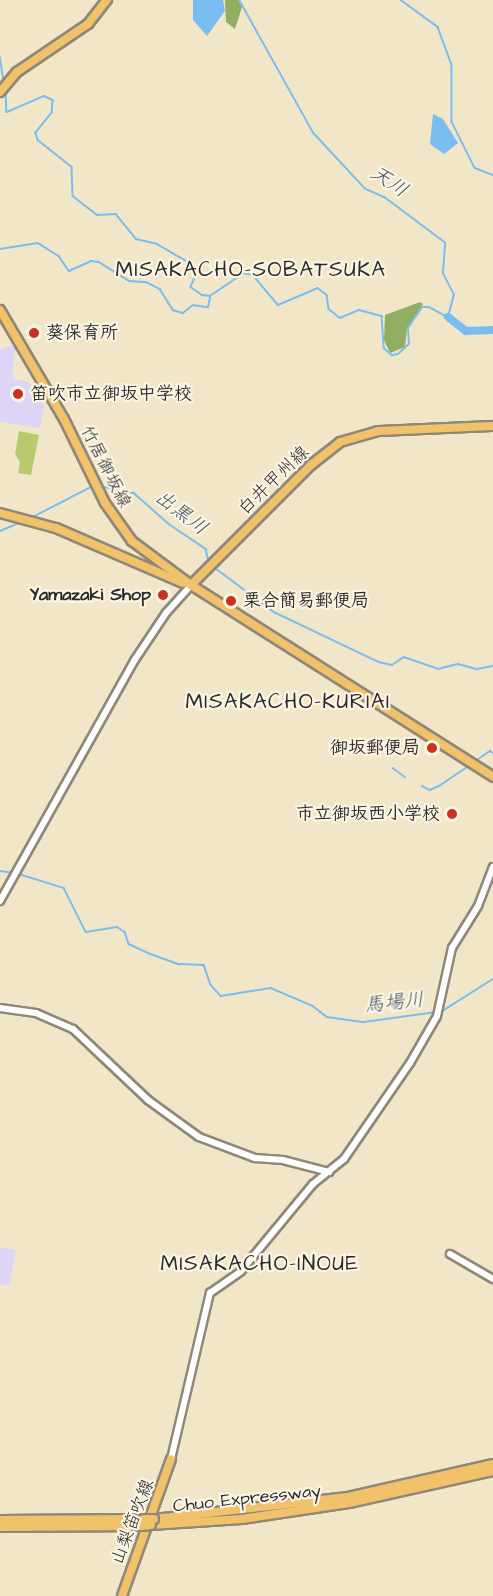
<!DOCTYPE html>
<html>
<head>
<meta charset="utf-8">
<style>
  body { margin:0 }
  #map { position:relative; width:493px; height:1596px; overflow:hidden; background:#f2e6c9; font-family:"Architects Daughter","Klee One",sans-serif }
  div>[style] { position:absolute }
  .built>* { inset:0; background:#ded5f6 }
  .green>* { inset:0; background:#b8ca6d }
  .forest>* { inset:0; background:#92ae60 }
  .water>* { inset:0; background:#7abdf0 }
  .stream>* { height:1.5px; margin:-0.75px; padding:0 0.75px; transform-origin:0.75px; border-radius:0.75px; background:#7abdf0 }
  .river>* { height:8px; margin:-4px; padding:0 4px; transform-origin:4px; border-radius:4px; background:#7abdf0 }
  .roads { filter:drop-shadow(2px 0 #8e887a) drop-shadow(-2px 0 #8e887a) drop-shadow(0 2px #8e887a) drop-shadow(0 -2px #8e887a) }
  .minor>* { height:6px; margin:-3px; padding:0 3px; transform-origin:3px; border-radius:3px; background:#fff }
  .major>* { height:8px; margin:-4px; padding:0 4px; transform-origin:4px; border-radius:4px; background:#f2c26a }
  .highway>* { height:8px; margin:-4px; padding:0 4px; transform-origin:4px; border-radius:4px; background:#f2c26a }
  .bridges { filter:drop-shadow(2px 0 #8e887a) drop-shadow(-2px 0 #8e887a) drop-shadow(0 2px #8e887a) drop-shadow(0 -2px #8e887a) }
  .highway-bridge>* { height:8px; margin:-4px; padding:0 4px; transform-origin:4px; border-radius:4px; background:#f2c26a }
  .dots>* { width:16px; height:16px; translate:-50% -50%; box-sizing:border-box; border:3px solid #fcf5e5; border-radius:50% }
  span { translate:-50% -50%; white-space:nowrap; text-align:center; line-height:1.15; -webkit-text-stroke:4.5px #fcf5e5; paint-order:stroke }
  .poi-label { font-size:18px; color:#2b2b2b; font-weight:700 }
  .left { translate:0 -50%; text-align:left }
  .right { translate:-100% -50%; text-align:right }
  .street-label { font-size:18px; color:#2b2b2b }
  .water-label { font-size:20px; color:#435766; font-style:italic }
  .quarter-label { font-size:21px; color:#2b2b2b; letter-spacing:1.5px }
</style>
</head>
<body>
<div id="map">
  <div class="built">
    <div style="clip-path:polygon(16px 344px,19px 349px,14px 352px,13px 379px,29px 382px,44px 406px,40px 428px,0 422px,0 350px)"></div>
    <div style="clip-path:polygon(0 1247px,16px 1250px,9px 1286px,0 1285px)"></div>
  </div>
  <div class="green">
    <div style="clip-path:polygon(19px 431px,39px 435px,31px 475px,18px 473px,20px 462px,15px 454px)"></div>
  </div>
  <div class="forest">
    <div style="clip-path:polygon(225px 0,238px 0,242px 7px,235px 29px,226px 22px)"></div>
    <div style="clip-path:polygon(420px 302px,423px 304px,407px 329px,405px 347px,390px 353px,384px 340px,385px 315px)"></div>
  </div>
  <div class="water">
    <div style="clip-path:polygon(193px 0,223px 0,225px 11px,207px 36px,193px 20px)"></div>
    <div style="clip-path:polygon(433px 114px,443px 119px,458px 143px,444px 154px,430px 144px)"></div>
  </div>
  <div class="stream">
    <div style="left:401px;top:0;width:46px;rotate:36.1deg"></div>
    <div style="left:438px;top:27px;width:40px;rotate:69.8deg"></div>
    <div style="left:452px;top:65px;width:57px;rotate:90deg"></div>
    <div style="left:452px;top:122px;width:51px;rotate:63.4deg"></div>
    <div style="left:475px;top:168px;width:19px;rotate:21deg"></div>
    <div style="left:0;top:56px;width:25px;rotate:81deg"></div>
    <div style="left:6px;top:89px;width:23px;rotate:88deg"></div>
    <div style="left:7px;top:112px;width:40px;rotate:-23.4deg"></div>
    <div style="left:44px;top:96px;width:10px;rotate:24deg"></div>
    <div style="left:53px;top:100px;width:13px;rotate:94deg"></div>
    <div style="left:52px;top:113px;width:26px;rotate:129deg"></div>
    <div style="left:36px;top:133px;width:7px;rotate:74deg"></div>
    <div style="left:38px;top:140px;width:43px;rotate:38.5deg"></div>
    <div style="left:72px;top:167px;width:29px;rotate:88deg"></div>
    <div style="left:73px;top:196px;width:31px;rotate:38deg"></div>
    <div style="left:97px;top:215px;width:19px;rotate:-3deg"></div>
    <div style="left:116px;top:214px;width:32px;rotate:51deg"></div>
    <div style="left:136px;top:239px;width:22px;rotate:13deg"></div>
    <div style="left:157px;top:244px;width:39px;rotate:30deg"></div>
    <div style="left:191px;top:264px;width:11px;rotate:56deg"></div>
    <div style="left:197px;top:273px;width:15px;rotate:113deg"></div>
    <div style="left:191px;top:287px;width:14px;rotate:36deg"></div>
    <div style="left:202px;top:295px;width:8px;rotate:7deg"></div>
    <div style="left:210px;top:296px;width:41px;rotate:-34.1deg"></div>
    <div style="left:244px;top:273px;width:9px;rotate:13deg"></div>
    <div style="left:253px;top:275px;width:39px;rotate:50deg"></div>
    <div style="left:278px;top:305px;width:43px;rotate:-23deg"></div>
    <div style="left:318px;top:288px;width:11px;rotate:38deg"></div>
    <div style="left:327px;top:295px;width:14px;rotate:82deg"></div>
    <div style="left:329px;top:309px;width:14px;rotate:39deg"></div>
    <div style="left:340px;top:318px;width:21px;rotate:-23deg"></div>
    <div style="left:359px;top:310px;width:24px;rotate:15deg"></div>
    <div style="left:382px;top:316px;width:32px;rotate:86deg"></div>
    <div style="left:384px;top:348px;width:11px;rotate:41deg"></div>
    <div style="left:392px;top:355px;width:6px;rotate:-9deg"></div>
    <div style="left:398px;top:354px;width:15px;rotate:-42deg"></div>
    <div style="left:409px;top:344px;width:16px;rotate:-94deg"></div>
    <div style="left:408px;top:328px;width:25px;rotate:-56deg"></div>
    <div style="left:422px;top:307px;width:7px"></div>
    <div style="left:429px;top:307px;width:21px;rotate:28deg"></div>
    <div style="left:448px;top:317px;width:23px;rotate:-75deg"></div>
    <div style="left:454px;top:295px;width:25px;rotate:-117deg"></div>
    <div style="left:443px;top:273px;width:30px;rotate:-86deg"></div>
    <div style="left:445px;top:243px;width:75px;rotate:-143.1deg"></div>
    <div style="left:385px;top:198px;width:22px;rotate:-156deg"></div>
    <div style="left:365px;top:189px;width:76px;rotate:-132.9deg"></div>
    <div style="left:313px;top:133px;width:152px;rotate:-119.1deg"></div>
    <div style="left:0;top:249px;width:38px;rotate:-9deg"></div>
    <div style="left:38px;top:243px;width:25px;rotate:32deg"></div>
    <div style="left:59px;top:256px;width:18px;rotate:56deg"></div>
    <div style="left:69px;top:271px;width:24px;rotate:-24deg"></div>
    <div style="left:91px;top:261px;width:8px;rotate:7deg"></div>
    <div style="left:99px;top:262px;width:36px;rotate:32deg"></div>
    <div style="left:130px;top:281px;width:16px;rotate:4deg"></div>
    <div style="left:146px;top:282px;width:16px;rotate:27deg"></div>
    <div style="left:160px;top:289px;width:25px;rotate:58deg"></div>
    <div style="left:173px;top:310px;width:10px;rotate:17deg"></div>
    <div style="left:183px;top:313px;width:13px;rotate:-39deg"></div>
    <div style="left:193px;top:305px;width:15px;rotate:8deg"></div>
    <div style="left:208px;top:307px;width:9px;rotate:-77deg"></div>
    <div style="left:100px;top:486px;width:35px;rotate:12deg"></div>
    <div style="left:134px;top:493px;width:47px;rotate:41.5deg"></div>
    <div style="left:169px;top:524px;width:45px;rotate:34deg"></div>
    <div style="left:206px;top:549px;width:13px;rotate:77deg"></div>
    <div style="left:31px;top:518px;width:70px;rotate:-27.3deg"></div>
    <div style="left:0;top:531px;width:23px;rotate:-23deg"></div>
    <div style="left:214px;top:567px;width:75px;rotate:36.9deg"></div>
    <div style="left:274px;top:612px;width:116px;rotate:25.5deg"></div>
    <div style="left:379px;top:662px;width:13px;rotate:13deg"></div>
    <div style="left:392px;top:665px;width:14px;rotate:-34deg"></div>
    <div style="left:404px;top:657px;width:36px;rotate:19deg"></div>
    <div style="left:438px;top:669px;width:21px;rotate:-14deg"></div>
    <div style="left:458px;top:664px;width:20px;rotate:15deg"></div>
    <div style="left:477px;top:669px;width:16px;rotate:-11deg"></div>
    <div style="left:477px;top:760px;width:16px;rotate:-35deg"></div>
    <div style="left:490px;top:751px;width:4px;rotate:34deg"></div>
    <div style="left:393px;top:768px;width:15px;rotate:37deg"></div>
    <div style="left:422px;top:786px;width:9px;rotate:27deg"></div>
    <div style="left:430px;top:790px;width:10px;rotate:-24deg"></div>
    <div style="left:439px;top:786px;width:37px;rotate:-34deg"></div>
    <div style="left:0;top:871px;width:14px;rotate:8deg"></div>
    <div style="left:19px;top:874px;width:47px;rotate:17.3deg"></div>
    <div style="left:64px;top:888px;width:49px;rotate:63.4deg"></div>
    <div style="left:86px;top:932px;width:31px;rotate:-9deg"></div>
    <div style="left:117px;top:927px;width:9px;rotate:32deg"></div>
    <div style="left:125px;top:932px;width:13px;rotate:72deg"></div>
    <div style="left:129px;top:944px;width:21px;rotate:25deg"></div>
    <div style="left:148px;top:953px;width:33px;rotate:20deg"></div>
    <div style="left:179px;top:964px;width:25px;rotate:2deg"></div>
    <div style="left:204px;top:965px;width:21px;rotate:71deg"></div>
    <div style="left:211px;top:985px;width:15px;rotate:48deg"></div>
    <div style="left:221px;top:996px;width:51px;rotate:-9.1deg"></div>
    <div style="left:271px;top:988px;width:46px;rotate:23.2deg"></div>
    <div style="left:313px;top:1006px;width:18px;rotate:38deg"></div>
    <div style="left:327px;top:1017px;width:37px;rotate:8deg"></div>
    <div style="left:364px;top:1022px;width:73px;rotate:-7.9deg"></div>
    <div style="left:441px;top:1012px;width:62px;rotate:-32.4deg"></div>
  </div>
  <div class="river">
    <div style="left:448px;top:317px;width:23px;rotate:38deg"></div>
    <div style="left:466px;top:331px;width:27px;rotate:-2deg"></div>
  </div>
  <div class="roads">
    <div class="minor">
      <div style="left:0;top:901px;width:275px;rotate:-60.8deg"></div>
      <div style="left:134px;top:661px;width:58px;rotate:-56.3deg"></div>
      <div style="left:166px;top:613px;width:38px;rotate:-48deg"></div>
      <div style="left:0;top:1008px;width:36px;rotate:8deg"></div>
      <div style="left:36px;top:1013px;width:40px;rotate:23.4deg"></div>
      <div style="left:73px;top:1029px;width:103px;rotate:43.4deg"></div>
      <div style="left:148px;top:1100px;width:63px;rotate:36deg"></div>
      <div style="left:199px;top:1137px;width:60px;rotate:20.6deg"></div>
      <div style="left:255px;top:1158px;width:28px;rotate:4deg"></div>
      <div style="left:283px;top:1160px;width:48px;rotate:14.6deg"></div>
      <div style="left:450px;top:1254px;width:50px;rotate:30.2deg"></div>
      <div style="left:171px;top:1459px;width:171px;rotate:-76.8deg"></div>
      <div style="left:210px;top:1293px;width:38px;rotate:-35deg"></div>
      <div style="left:241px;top:1271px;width:113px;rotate:-50.4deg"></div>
      <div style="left:313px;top:1184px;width:40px;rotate:-39deg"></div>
      <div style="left:344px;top:1159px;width:116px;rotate:-55.5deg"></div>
      <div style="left:410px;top:1063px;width:54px;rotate:-60.1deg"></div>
      <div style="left:437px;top:1016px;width:70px;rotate:-77.6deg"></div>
      <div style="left:452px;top:948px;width:49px;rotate:-58.2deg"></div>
      <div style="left:478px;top:906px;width:42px;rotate:-69deg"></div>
    </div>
    <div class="major">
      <div style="left:0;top:92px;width:26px;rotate:-50deg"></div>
      <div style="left:17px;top:72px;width:86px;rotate:-34.1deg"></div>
      <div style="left:88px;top:24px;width:31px;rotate:-52deg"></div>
      <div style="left:0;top:310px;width:126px;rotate:59.6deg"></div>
      <div style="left:64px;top:419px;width:93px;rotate:64deg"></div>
      <div style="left:105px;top:503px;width:47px;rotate:54.6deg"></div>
      <div style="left:132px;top:541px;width:74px;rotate:36.7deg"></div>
      <div style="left:191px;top:585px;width:358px;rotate:32.4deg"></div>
      <div style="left:0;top:513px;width:58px;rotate:15deg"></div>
      <div style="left:56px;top:528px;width:138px;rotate:23.4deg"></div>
      <div style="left:191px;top:585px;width:170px;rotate:-45deg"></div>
      <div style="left:311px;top:465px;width:37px;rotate:-38deg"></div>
      <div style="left:340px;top:442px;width:40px;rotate:-16deg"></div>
      <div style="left:378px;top:431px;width:115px;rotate:-2.5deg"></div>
      <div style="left:122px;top:1596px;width:145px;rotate:-70.3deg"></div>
    </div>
    <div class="highway">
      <div style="left:154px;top:1519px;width:195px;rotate:-6.5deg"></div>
      <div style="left:348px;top:1497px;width:149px;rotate:-12.8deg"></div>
      <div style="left:0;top:1520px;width:144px;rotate:-0.4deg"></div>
      <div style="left:151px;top:1525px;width:91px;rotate:-3.8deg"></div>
      <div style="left:242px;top:1519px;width:108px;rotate:-8.5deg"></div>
      <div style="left:349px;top:1503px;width:148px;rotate:-12.5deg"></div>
      <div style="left:0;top:1527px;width:141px;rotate:-0.4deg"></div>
    </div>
  </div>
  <div class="bridges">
    <div class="highway-bridge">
      <div style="left:144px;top:1519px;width:10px"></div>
      <div style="left:141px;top:1526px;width:10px;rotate:-6deg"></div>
    </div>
  </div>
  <div class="dots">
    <div style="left:34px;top:333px;background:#c8321e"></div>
    <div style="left:18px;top:394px;background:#c8321e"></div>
    <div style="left:163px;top:595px;background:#c8321e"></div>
    <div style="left:231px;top:601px;background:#c8321e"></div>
    <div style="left:432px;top:748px;background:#c8321e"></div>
    <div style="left:452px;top:814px;background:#c8321e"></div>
  </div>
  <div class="poi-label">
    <span class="left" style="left:46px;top:333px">葵保育所</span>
    <span class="left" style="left:30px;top:394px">笛吹市立御坂中学校</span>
    <span class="right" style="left:151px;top:595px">Yamazaki Shop</span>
    <span class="left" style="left:243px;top:601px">栗合簡易郵便局</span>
    <span class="right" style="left:420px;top:748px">御坂郵便局</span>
    <span class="right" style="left:440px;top:814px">市立御坂西小学校</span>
  </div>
  <div class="street-label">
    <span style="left:105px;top:467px;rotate:63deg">竹居御坂線</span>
    <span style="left:274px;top:481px;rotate:-44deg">白井甲州線</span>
    <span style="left:247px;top:1499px;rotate:-6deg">Chuo Expressway</span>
    <span style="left:133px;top:1522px;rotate:-69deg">山梨笛吹線</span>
  </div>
  <div class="water-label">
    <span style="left:389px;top:182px;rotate:34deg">天川</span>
    <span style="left:181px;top:513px;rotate:37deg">出黒川</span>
    <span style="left:394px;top:1003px;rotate:-6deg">馬場川</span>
  </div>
  <div class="quarter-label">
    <span style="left:251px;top:270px">MISAKACHO-SOBATSUKA</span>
    <span style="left:288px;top:702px">MISAKACHO-KURIAI</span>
    <span style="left:260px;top:1264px">MISAKACHO-INOUE</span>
  </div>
</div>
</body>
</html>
